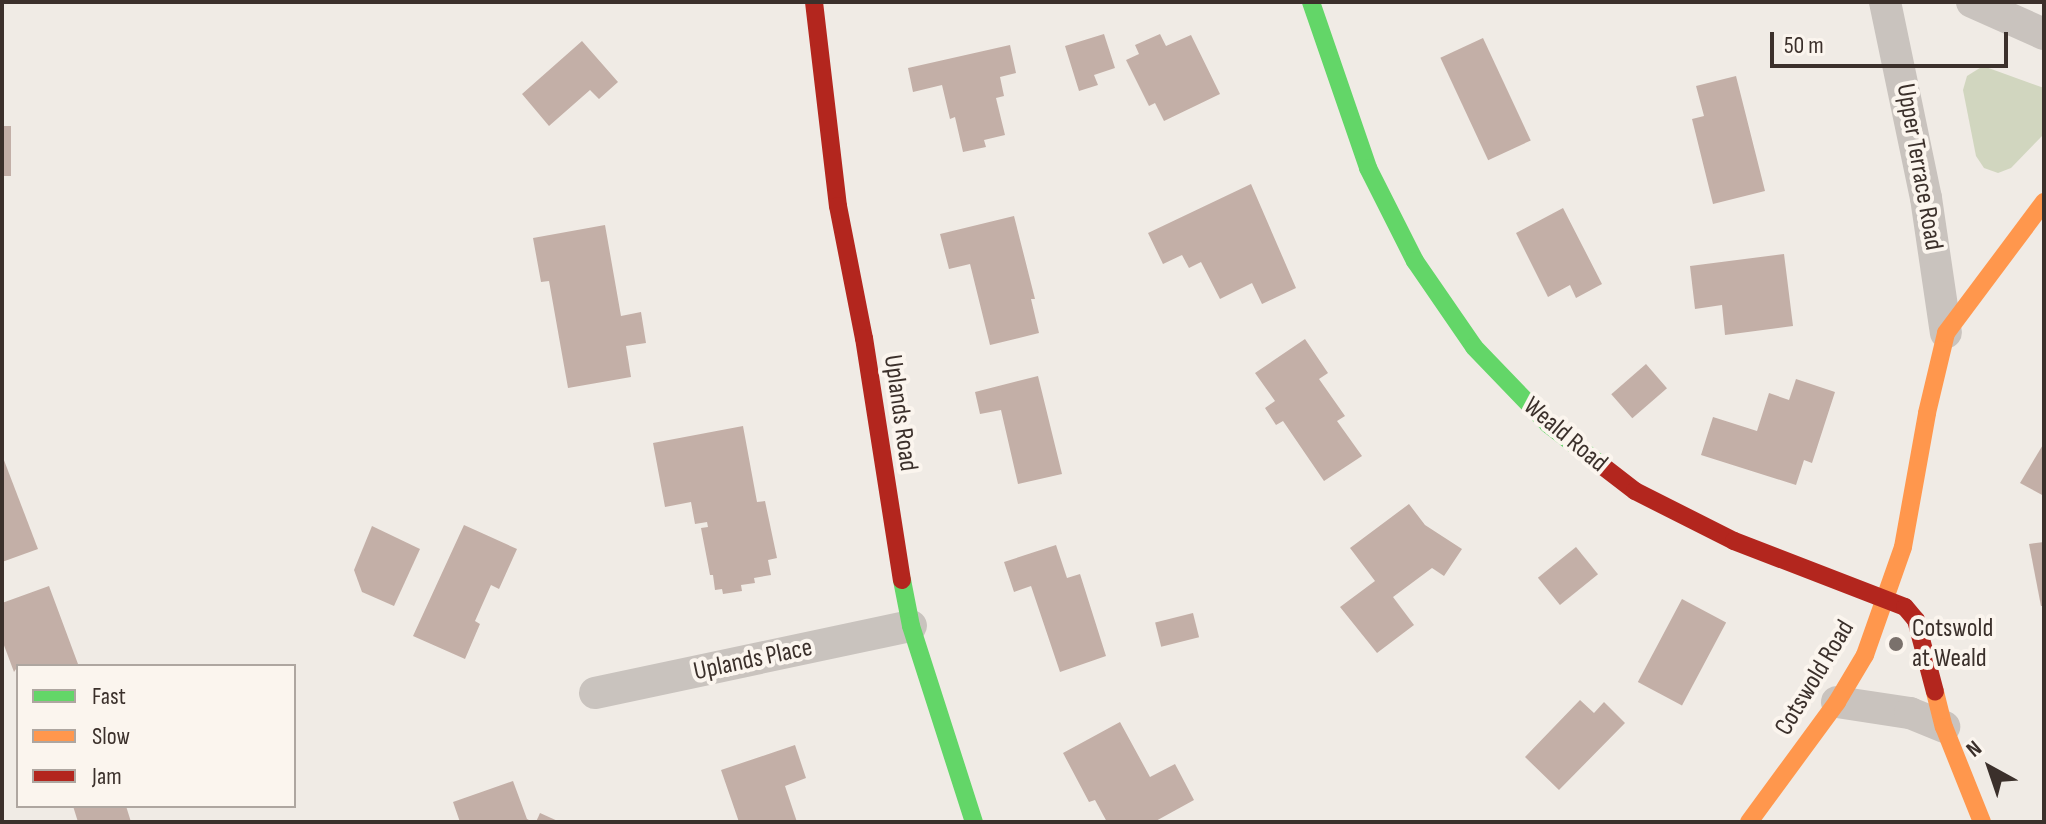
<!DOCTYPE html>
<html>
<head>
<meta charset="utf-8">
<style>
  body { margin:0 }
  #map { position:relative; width:2046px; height:824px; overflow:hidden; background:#f0ebe5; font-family:"Sofia Sans Condensed",sans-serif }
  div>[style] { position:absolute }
  .green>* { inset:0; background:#d1d6bf }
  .building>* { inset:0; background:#c3afa7; transform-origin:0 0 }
  .street>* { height:32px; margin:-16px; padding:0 16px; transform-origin:16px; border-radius:16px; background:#c9c3be }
  .fast>* { height:18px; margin:-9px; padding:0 9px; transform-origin:9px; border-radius:9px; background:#63d668 }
  .slow>* { height:18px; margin:-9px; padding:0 9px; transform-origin:9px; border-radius:9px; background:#ff974d }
  .jam>* { height:18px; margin:-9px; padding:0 9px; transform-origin:9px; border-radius:9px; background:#b3261e }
  .dots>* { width:22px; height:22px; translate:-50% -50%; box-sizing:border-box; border:4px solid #fbf5ee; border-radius:50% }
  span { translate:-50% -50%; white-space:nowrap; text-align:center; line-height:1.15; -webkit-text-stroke:8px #fbf5ee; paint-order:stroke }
  .street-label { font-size:26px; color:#3b302b }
  .poi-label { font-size:26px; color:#3b302b }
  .left { translate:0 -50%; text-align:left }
  .frame { position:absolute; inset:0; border:4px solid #3b302b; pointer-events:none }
  .legend { position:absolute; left:16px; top:664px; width:280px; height:144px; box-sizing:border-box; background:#fbf5ee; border:2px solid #aea6a0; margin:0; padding:10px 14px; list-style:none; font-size:24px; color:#3b302b }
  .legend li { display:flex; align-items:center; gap:16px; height:40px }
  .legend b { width:40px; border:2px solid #aea6a0 }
  .north { position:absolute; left:1950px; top:728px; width:80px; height:80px; -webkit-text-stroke:6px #fbf5ee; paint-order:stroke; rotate:320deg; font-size:22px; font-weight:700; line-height:32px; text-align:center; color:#3b302b }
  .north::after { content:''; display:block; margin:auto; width:28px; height:36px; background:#3b302b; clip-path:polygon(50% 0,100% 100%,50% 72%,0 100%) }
  .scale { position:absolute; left:1770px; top:32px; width:238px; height:36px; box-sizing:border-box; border:4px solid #3b302b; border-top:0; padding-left:10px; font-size:24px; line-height:28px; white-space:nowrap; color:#3b302b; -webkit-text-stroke:6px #fbf5ee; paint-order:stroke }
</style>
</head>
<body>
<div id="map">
  <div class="green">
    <div style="clip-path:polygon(1983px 66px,2044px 88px,2044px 134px,2011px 168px,1998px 173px,1984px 168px,1976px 156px,1963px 90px,1967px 76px)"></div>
  </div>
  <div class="building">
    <div style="clip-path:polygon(1104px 34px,1115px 68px,1094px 75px,1098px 85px,1079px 91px,1065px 46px)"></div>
    <div style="clip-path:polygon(1160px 34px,1166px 46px,1191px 35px,1220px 94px,1164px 121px,1155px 103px,1149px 106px,1126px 60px,1139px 54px,1135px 45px)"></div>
    <div style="left:1483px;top:38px;width:113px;height:47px;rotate:65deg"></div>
    <div style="clip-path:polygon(582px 41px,618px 82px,599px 99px,590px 90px,549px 126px,522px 94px)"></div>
    <div style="clip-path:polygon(1010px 45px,1016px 73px,1000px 77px,1004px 96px,996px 98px,1005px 135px,984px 140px,986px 147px,963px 152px,955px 117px,950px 119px,942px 85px,913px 92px,908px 68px)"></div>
    <div style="clip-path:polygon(1736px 76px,1765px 191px,1713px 204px,1692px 119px,1704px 116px,1696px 86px)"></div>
    <div style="left:2px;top:126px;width:9px;height:50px"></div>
    <div style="clip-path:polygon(1251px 184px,1296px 288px,1262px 304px,1252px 283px,1220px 299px,1201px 262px,1189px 268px,1182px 255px,1163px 264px,1148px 233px)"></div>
    <div style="clip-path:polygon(1563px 208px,1602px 284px,1576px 298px,1570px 285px,1548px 297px,1516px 233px)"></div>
    <div style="clip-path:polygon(1014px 216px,1035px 299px,1031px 299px,1039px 333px,990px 345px,970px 264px,949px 269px,940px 234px)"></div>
    <div style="clip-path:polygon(605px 225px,621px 316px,641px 312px,646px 343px,626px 346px,631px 377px,568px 388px,549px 281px,541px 282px,533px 238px)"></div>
    <div style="clip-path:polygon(1784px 254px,1793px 326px,1725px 335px,1722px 305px,1695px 309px,1690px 266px)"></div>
    <div style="clip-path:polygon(1305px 339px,1328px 373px,1319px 379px,1345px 416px,1337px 421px,1362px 456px,1324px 481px,1283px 421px,1276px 425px,1265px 408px,1275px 401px,1255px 373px)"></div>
    <div style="left:1646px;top:364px;width:32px;height:46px;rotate:49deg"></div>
    <div style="clip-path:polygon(1038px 376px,1062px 474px,1018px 484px,1001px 410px,980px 414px,975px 392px)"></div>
    <div style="clip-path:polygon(1796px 379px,1835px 392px,1812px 463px,1804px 460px,1796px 485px,1701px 455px,1713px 417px,1757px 431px,1769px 393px,1789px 400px)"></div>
    <div style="clip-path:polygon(743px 426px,757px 502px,765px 501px,777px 558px,768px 560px,771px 575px,754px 578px,755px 583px,741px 585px,742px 591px,723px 594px,722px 589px,715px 590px,713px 575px,710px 575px,701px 528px,708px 527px,707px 522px,695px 524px,691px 502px,665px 507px,653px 443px)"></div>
    <div style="clip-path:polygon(2044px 443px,2044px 496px,2020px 483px)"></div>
    <div style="clip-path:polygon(2px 455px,38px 549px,2px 562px)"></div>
    <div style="clip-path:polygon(1409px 504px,1425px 525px,1462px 549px,1444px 576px,1432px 568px,1393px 597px,1414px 625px,1377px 653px,1340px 607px,1375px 581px,1350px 548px)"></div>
    <div style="clip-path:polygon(464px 525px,517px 549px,499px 589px,491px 585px,475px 621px,480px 624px,465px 659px,413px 636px)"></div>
    <div style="clip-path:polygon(372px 526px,420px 549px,394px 606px,362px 592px,354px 570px)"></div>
    <div style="clip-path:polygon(2044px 542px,2044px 606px,2041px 606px,2029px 544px)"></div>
    <div style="clip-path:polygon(1056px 545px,1067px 578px,1080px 574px,1106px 656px,1060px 672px,1031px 586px,1014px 592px,1004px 562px)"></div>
    <div style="left:1576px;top:547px;width:35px;height:49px;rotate:51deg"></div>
    <div style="clip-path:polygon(49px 586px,78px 664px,18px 666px,14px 672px,2px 640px,2px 603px)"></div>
    <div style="left:1682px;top:599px;width:50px;height:94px;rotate:28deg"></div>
    <div style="left:1193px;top:613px;width:25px;height:39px;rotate:76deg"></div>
    <div style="clip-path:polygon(1580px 700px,1594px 713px,1604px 702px,1625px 723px,1559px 790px,1525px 757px)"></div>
    <div style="clip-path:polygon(1120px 722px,1150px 777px,1175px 764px,1194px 800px,1154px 822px,1107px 822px,1095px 800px,1089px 802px,1063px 753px)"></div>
    <div style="clip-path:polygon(795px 745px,806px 778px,785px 786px,797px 822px,739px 822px,721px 770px)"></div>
    <div style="clip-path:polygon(513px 781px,527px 819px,533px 822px,460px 822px,453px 802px)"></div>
    <div style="clip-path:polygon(73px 806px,126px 806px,131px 822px,78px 822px)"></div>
    <div style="clip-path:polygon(540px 813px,560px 822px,536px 822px)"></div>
  </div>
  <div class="street">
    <div style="left:1885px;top:2px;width:200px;rotate:78.2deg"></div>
    <div style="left:1926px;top:198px;width:136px;rotate:81.6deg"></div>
    <div style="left:1972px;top:2px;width:79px;rotate:24deg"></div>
    <div style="left:595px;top:693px;width:323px;rotate:-12deg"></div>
    <div style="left:1837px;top:702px;width:74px;rotate:8.6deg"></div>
    <div style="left:1910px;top:713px;width:37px;rotate:22deg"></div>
  </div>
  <div class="fast">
    <div style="left:1311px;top:2px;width:176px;rotate:71deg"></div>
    <div style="left:1368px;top:168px;width:104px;rotate:63.2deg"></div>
    <div style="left:1415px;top:261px;width:104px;rotate:55.5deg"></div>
    <div style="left:1474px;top:347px;width:107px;rotate:46.1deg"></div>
    <div style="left:1548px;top:424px;width:66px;rotate:37.6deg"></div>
    <div style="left:902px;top:580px;width:47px;rotate:78.9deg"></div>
    <div style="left:911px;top:626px;width:206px;rotate:72.2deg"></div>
  </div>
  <div class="slow">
    <div style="left:1935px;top:692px;width:36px;rotate:76deg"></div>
    <div style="left:1944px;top:727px;width:102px;rotate:68.2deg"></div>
    <div style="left:1749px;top:822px;width:149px;rotate:-53.7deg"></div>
    <div style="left:1837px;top:702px;width:55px;rotate:-59.2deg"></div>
    <div style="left:1865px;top:655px;width:114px;rotate:-70.6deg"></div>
    <div style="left:1903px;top:547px;width:136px;rotate:-79.8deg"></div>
    <div style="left:1927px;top:413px;width:82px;rotate:-76.6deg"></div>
    <div style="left:1946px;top:333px;width:164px;rotate:-53.2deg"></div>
  </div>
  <div class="jam">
    <div style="left:814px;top:2px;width:205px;rotate:83.3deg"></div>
    <div style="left:838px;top:206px;width:135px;rotate:78.9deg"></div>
    <div style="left:864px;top:338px;width:245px;rotate:81.1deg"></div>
    <div style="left:1600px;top:464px;width:44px;rotate:37.6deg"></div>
    <div style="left:1635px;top:491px;width:111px;rotate:26.8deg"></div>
    <div style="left:1734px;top:541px;width:183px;rotate:21.1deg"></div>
    <div style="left:1905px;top:607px;width:17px;rotate:50deg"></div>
    <div style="left:1916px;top:620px;width:74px;rotate:75.2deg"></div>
  </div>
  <div class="dots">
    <div style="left:1896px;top:644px;background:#7a716c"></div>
  </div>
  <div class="street-label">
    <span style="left:1919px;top:167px;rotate:80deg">Upper Terrace Road</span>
    <span style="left:900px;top:413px;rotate:82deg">Uplands Road</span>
    <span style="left:1565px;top:435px;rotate:40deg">Weald Road</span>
    <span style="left:753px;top:660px;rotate:-12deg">Uplands Place</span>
    <span style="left:1815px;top:678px;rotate:-59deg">Cotswold Road</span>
  </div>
  <div class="poi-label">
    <span class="left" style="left:1912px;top:644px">Cotswold<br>at Weald</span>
  </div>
  <div class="frame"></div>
  <ul class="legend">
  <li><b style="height:10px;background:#63d668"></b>Fast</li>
  <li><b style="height:10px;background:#ff974d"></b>Slow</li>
  <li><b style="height:10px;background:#b3261e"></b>Jam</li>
  </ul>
  <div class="north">N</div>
  <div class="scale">50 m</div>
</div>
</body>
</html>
